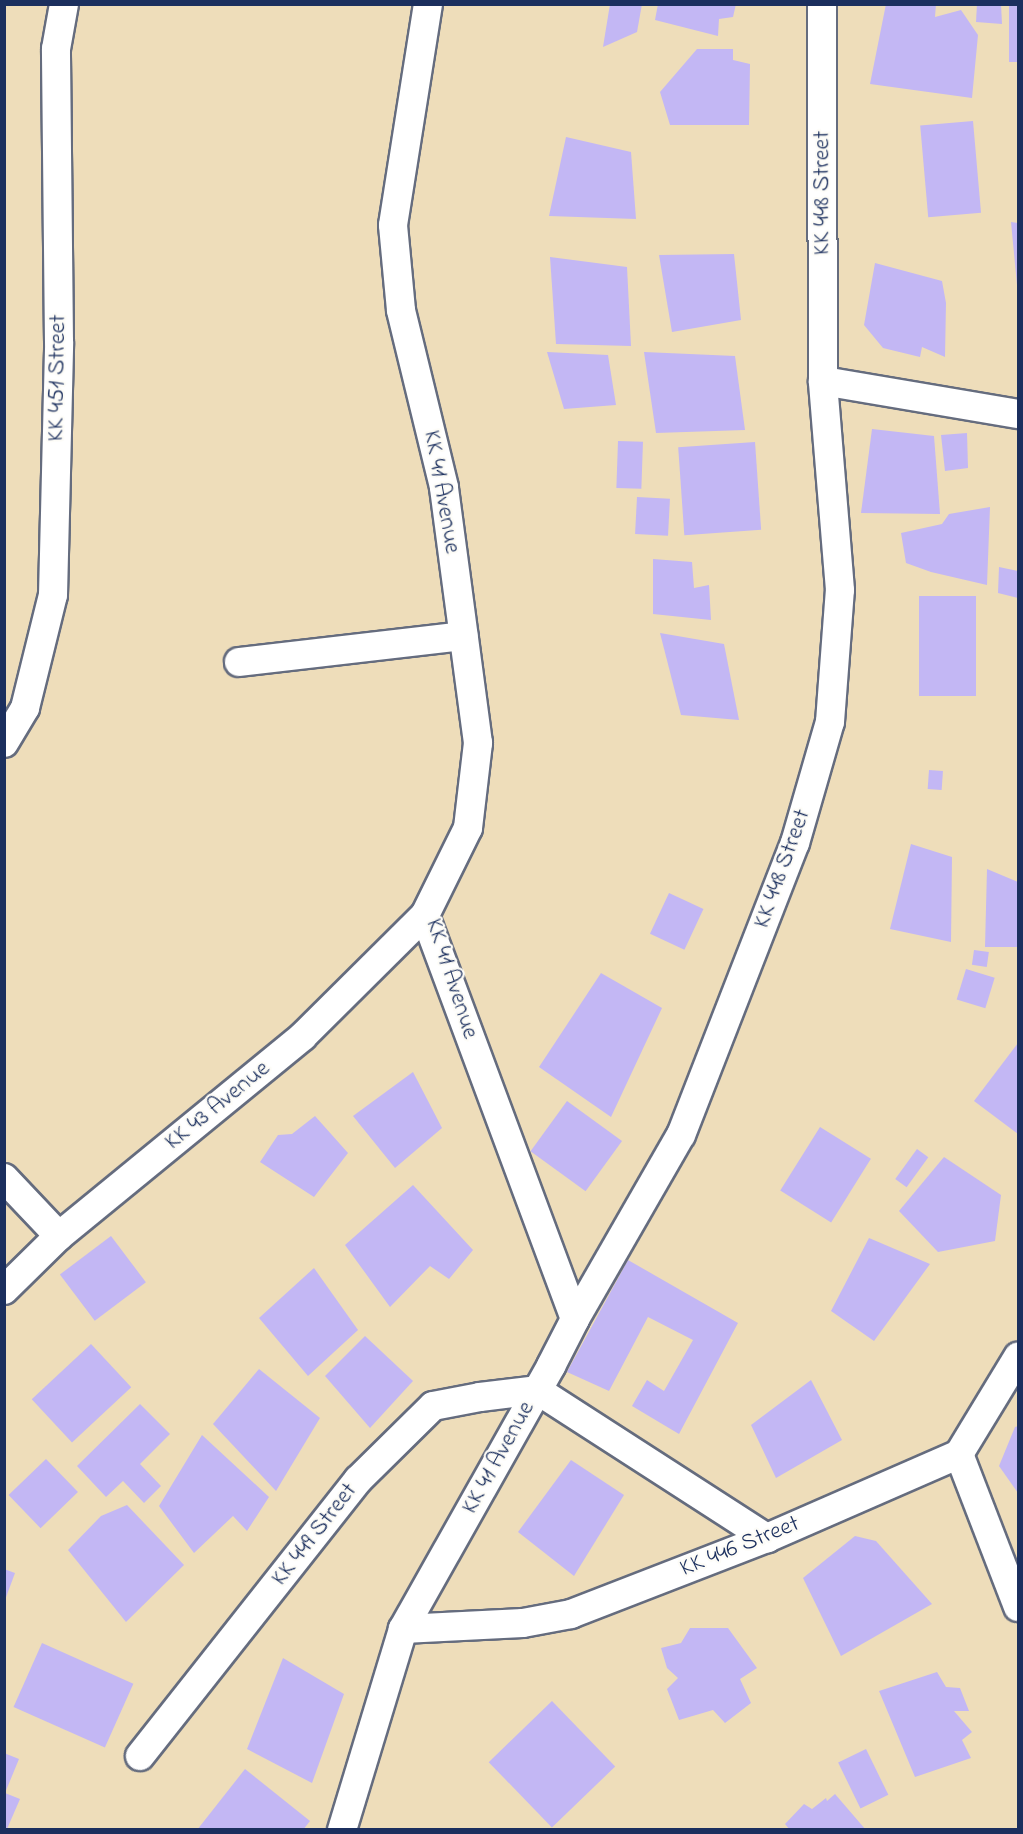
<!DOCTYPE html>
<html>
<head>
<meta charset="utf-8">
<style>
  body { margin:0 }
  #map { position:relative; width:1023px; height:1834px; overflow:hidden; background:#eeddba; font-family:"Indie Flower",sans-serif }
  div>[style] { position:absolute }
  .building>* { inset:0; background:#c3b7f4; transform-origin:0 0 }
  .roads { filter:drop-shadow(2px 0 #656c7e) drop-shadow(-2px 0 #656c7e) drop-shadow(0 2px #656c7e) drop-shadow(0 -2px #656c7e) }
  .minor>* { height:28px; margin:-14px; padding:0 14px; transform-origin:14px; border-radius:14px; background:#fff }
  span { translate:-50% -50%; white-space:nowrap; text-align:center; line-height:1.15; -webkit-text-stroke:4.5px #fdfcf7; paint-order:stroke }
  .street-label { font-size:24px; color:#1b2f5e }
  .frame { position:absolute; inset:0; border:6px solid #1b2f5e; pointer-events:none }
</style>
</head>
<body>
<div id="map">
  <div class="building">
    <div style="clip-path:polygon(610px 4px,642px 4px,637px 32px,603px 47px)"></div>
    <div style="clip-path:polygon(658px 4px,736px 4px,733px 17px,719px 19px,718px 36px,655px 20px)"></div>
    <div style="clip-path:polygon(886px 4px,936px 4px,935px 17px,961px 10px,978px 35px,972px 98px,870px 84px)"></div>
    <div style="clip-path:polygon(977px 4px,1001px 4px,1002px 24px,976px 22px)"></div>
    <div style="left:1009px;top:4px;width:9px;height:58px"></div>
    <div style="clip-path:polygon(697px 49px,733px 49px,733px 60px,750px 64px,749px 125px,670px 125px,660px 92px)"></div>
    <div style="left:973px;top:121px;width:92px;height:53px;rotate:85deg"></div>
    <div style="clip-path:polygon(566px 137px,631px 152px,636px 219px,549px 216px)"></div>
    <div style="clip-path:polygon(1011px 222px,1018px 223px,1018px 285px,1017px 285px)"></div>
    <div style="clip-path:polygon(734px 254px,741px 320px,672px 332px,659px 255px)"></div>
    <div style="clip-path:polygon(550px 257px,627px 267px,631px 346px,556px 344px)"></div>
    <div style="clip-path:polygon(875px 263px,942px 281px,946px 303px,945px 357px,922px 347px,920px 357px,883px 348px,864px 325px)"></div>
    <div style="clip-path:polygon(547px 352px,608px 355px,616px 405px,564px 409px)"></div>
    <div style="clip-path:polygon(644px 352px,735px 356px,745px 430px,656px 433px)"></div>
    <div style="clip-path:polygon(872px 429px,934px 436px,940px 514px,861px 513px)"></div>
    <div style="clip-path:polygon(967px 433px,968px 468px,945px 471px,941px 435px)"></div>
    <div style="left:618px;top:441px;width:25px;height:47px;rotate:2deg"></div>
    <div style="left:755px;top:442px;width:88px;height:77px;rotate:86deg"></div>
    <div style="left:637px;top:497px;width:33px;height:37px;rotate:3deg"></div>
    <div style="clip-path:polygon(990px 507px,987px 585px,931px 572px,906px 563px,901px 533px,942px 524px,949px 514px)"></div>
    <div style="clip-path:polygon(653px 559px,692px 562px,694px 588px,709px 585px,711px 620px,653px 614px)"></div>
    <div style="clip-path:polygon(999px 567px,1018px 571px,1018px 598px,998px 593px)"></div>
    <div style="left:919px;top:596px;width:57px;height:100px"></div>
    <div style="clip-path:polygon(660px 633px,724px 644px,739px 720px,681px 715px)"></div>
    <div style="left:929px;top:770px;width:14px;height:19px;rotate:4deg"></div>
    <div style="clip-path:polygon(911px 844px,952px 857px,951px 942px,890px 929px)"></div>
    <div style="clip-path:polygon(987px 869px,1018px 882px,1018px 947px,985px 947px)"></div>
    <div style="left:669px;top:893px;width:38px;height:45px;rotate:25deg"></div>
    <div style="left:974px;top:950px;width:15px;height:15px;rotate:8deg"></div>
    <div style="left:966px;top:969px;width:30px;height:32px;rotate:17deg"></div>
    <div style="clip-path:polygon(601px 973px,662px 1008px,611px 1117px,539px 1067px)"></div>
    <div style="clip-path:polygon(1018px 1043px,1018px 1134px,974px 1101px)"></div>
    <div style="clip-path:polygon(413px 1072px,442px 1128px,395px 1168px,353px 1116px)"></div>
    <div style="left:567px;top:1101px;width:68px;height:62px;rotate:36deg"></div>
    <div style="clip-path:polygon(315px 1116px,348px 1153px,314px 1197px,260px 1162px,278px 1135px,292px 1134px)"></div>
    <div style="left:820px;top:1127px;width:60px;height:75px;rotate:32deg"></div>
    <div style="left:917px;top:1149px;width:14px;height:37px;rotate:36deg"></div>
    <div style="clip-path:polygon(944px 1157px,1001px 1195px,995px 1241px,938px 1252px,899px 1211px)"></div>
    <div style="clip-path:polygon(413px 1185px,473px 1250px,449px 1279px,430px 1266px,390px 1307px,345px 1245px)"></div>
    <div style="left:111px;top:1236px;width:58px;height:64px;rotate:53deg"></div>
    <div style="clip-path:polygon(869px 1238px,930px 1264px,874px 1341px,831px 1311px)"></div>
    <div style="clip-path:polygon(628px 1260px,738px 1323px,679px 1434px,632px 1406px,647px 1380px,664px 1391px,693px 1340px,648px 1317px,609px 1391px,567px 1372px)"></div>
    <div style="clip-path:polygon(314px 1268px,358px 1330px,308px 1376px,259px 1318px)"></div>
    <div style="clip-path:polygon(365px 1336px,413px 1381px,370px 1428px,325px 1376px)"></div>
    <div style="left:91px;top:1344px;width:59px;height:81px;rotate:47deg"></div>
    <div style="clip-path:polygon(259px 1369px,320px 1418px,276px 1491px,213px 1424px)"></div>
    <div style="clip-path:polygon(811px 1380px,842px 1440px,776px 1478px,751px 1425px)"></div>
    <div style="clip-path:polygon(140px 1404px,170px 1434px,140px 1464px,161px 1486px,144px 1503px,123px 1481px,106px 1497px,77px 1466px)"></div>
    <div style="clip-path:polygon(1018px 1426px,1018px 1493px,999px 1466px,1015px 1427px)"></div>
    <div style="clip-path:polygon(202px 1435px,269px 1497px,247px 1531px,233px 1516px,194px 1553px,159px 1506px)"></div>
    <div style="left:46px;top:1459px;width:46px;height:52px;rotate:46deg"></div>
    <div style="clip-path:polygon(571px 1460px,624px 1495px,574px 1576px,518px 1532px)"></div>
    <div style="clip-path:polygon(127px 1505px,184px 1565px,126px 1622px,68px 1550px,101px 1516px)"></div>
    <div style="clip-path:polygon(855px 1536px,876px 1541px,932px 1604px,841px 1656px,803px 1578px)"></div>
    <div style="clip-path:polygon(4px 1569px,15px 1573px,5px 1600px,4px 1600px)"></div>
    <div style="clip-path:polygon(690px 1628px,728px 1628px,757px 1668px,740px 1679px,751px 1703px,725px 1723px,713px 1710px,679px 1720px,667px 1689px,678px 1678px,667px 1668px,661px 1648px,681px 1643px)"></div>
    <div style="left:42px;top:1643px;width:100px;height:70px;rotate:24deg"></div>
    <div style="clip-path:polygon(283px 1658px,344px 1694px,312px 1783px,247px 1749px)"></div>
    <div style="clip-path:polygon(937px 1672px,946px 1687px,960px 1688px,969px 1711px,954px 1711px,972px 1732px,962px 1740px,971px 1758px,915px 1777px,879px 1691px)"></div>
    <div style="left:552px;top:1701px;width:91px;height:88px;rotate:46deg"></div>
    <div style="left:866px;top:1749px;width:51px;height:31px;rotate:64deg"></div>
    <div style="clip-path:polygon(4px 1753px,19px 1759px,5px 1793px,20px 1799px,7px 1829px,4px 1828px)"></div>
    <div style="clip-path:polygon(245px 1769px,310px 1821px,303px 1830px,197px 1830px)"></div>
    <div style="clip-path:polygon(835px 1794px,866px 1830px,790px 1830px,785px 1824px,804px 1804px,812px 1809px,826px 1798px,827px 1801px)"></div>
  </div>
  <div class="roads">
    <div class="minor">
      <div style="left:823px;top:381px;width:198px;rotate:9.6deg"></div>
      <div style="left:239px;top:662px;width:226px;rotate:-6.6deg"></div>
      <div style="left:4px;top:743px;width:41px;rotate:-59deg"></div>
      <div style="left:25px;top:708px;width:116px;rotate:-76.1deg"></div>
      <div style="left:53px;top:595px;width:253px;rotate:-88.6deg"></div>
      <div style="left:59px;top:342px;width:293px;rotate:-90.6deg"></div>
      <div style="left:56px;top:49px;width:46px;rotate:-79.9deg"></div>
      <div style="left:4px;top:1178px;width:80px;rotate:46.5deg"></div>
      <div style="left:4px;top:1290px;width:77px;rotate:-44.5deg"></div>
      <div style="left:59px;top:1236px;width:315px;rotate:-39.3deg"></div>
      <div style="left:303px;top:1036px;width:172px;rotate:-44.8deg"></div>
      <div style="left:575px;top:1319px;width:212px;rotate:-60.1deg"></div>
      <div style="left:681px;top:1135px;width:313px;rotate:-68.7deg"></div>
      <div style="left:795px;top:843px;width:126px;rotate:-73.9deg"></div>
      <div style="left:830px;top:722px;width:132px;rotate:-85.7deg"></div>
      <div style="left:840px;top:590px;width:210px;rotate:-94.7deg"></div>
      <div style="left:823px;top:381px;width:377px;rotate:-90.2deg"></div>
      <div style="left:959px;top:1454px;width:164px;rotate:68.9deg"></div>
      <div style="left:403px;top:1629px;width:120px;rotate:-2.9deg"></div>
      <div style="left:523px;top:1623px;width:49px;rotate:-10.6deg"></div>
      <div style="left:571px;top:1614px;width:210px;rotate:-21.2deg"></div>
      <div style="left:767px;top:1538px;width:210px;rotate:-23.6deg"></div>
      <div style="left:959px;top:1454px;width:114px;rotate:-58.7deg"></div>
      <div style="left:140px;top:1756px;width:352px;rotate:-51.7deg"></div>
      <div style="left:358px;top:1480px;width:105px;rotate:-44.6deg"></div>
      <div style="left:433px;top:1406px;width:48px;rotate:-10.8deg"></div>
      <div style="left:480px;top:1397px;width:57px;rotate:-7deg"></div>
      <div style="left:537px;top:1390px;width:274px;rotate:32.8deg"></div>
      <div style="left:342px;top:1830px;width:210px;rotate:-73.1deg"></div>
      <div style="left:403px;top:1629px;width:302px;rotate:-60.6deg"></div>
      <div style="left:551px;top:1366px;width:53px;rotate:-62.9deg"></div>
      <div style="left:575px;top:1319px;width:431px;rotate:-110.4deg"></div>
      <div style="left:425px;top:915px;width:97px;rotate:-63.7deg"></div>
      <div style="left:468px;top:828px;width:86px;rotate:-83.3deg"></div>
      <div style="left:478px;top:743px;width:258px;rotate:-97.6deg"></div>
      <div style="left:444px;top:487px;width:182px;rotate:-103.7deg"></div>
      <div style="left:401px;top:310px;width:85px;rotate:-95.4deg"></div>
      <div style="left:393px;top:225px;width:224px;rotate:-81deg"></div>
    </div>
  </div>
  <div class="street-label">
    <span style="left:823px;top:193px;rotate:-90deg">KK 448 Street</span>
    <span style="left:58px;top:378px;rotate:-89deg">KK 451 Street</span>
    <span style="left:441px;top:492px;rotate:80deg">KK 41 Avenue</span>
    <span style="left:783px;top:869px;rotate:-70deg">KK 448 Street</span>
    <span style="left:451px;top:979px;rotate:72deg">KK 41 Avenue</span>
    <span style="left:218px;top:1106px;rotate:-39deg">KK 43 Avenue</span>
    <span style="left:499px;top:1458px;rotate:-61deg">KK 41 Avenue</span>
    <span style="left:315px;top:1535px;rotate:-52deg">KK 449 Street</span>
    <span style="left:740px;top:1547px;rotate:-22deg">KK 446 Street</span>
  </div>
  <div class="frame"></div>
</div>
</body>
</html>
